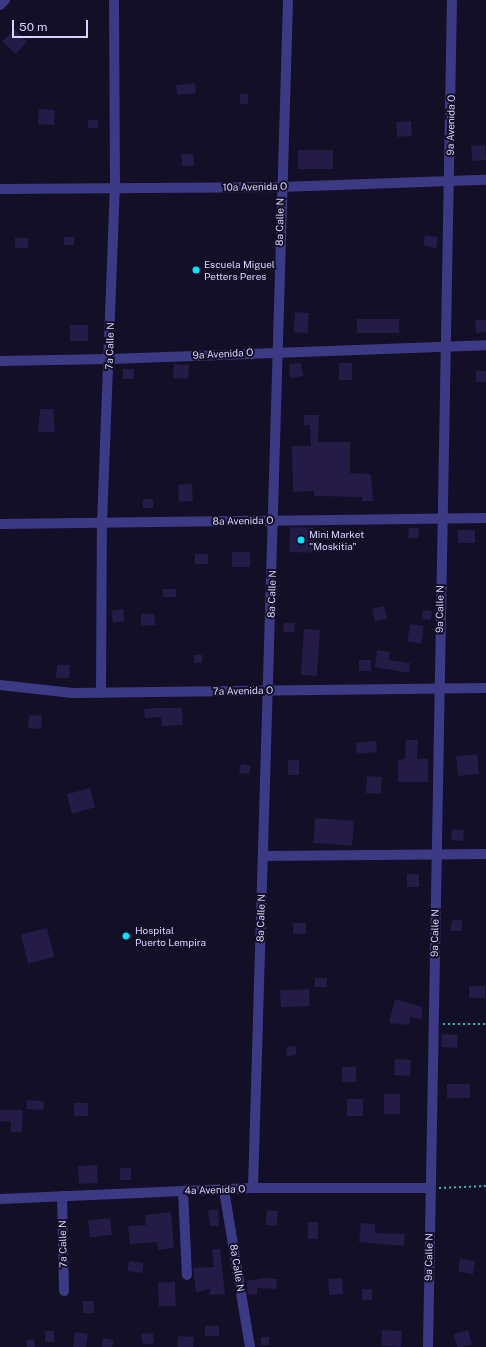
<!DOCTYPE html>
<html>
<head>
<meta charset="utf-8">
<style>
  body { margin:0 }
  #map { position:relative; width:486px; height:1347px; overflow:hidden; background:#130f26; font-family:"Public Sans",sans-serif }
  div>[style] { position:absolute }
  .building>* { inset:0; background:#241b47; transform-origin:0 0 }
  .path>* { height:2px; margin-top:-1px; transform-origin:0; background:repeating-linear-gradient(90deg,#2fb8b0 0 2px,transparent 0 5px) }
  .minor>* { height:10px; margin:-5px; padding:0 5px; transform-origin:5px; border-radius:5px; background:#3d3a85 }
  .dots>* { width:11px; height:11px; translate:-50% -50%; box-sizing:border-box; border:2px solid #130f26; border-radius:50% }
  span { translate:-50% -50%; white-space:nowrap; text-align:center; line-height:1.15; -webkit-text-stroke:4px #130f26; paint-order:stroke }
  .street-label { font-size:10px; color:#d9d4ff }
  .poi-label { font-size:10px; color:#d9d4ff }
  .left { translate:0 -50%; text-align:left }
  .scale { position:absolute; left:12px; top:20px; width:76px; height:18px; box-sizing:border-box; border:2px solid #d9d4ff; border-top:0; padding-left:5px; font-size:12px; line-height:14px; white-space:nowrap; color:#d9d4ff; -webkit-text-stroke:3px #130f26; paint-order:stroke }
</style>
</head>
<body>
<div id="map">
  <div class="building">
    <div style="left:14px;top:29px;width:18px;height:17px;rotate:43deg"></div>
    <div style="left:195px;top:83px;width:10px;height:19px;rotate:84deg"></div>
    <div style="left:240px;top:94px;width:8px;height:10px"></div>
    <div style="left:39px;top:109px;width:16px;height:15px;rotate:4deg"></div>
    <div style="left:88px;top:120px;width:10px;height:8px"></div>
    <div style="left:411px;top:121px;width:15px;height:15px;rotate:86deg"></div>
    <div style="left:485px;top:145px;width:15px;height:14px;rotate:86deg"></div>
    <div style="left:298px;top:150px;width:35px;height:19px"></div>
    <div style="clip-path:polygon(181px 154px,193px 154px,194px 166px,182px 166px)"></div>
    <div style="left:425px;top:235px;width:13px;height:11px;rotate:9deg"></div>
    <div style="left:64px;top:237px;width:10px;height:8px"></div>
    <div style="left:28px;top:238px;width:10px;height:13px;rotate:90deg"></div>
    <div style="left:295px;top:312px;width:14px;height:20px;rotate:4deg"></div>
    <div style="left:399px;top:319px;width:14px;height:42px;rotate:90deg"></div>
    <div style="clip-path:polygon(475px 320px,486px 320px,486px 332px,476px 333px)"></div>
    <div style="left:70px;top:325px;width:18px;height:16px"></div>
    <div style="clip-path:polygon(301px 363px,303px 376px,290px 378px,289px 364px)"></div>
    <div style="left:339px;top:363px;width:13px;height:17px"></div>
    <div style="left:174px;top:364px;width:15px;height:14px;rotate:4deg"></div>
    <div style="left:123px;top:369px;width:11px;height:10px"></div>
    <div style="left:486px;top:371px;width:11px;height:10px;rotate:90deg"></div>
    <div style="clip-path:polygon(40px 409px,53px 409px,55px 432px,38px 432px)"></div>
    <div style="clip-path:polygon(304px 415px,319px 415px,318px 442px,350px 442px,350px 473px,371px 474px,373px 501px,362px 501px,362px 497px,314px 496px,314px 491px,293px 492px,292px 446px,311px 446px,310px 425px,304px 425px)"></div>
    <div style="left:192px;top:484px;width:17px;height:14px;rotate:87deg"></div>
    <div style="left:143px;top:499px;width:10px;height:9px"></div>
    <div style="left:290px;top:527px;width:24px;height:25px;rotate:2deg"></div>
    <div style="clip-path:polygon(409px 528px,419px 528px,418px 538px,408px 538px)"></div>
    <div style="left:458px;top:530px;width:17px;height:13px"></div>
    <div style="left:232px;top:552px;width:18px;height:15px"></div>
    <div style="left:195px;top:554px;width:13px;height:10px"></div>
    <div style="left:163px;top:589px;width:13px;height:8px"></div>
    <div style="left:384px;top:606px;width:13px;height:12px;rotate:77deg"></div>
    <div style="left:123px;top:609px;width:12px;height:12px;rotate:81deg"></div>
    <div style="left:423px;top:610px;width:9px;height:9px;rotate:6deg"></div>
    <div style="clip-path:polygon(141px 614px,154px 614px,155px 625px,141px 626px)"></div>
    <div style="clip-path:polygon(284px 623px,295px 623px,294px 632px,283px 632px)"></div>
    <div style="left:410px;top:624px;width:14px;height:18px;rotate:8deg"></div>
    <div style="left:304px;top:629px;width:16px;height:46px;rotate:4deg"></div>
    <div style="clip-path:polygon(377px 650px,390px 652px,389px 660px,410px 663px,409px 673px,375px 667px)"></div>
    <div style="left:194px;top:655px;width:8px;height:8px"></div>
    <div style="left:359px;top:660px;width:12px;height:11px"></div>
    <div style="clip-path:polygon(57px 665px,70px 665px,69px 678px,56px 678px)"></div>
    <div style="clip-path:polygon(153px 708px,182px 708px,183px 725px,162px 726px,161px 717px,145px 718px,144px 709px)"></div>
    <div style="left:29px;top:715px;width:13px;height:13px;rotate:4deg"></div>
    <div style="clip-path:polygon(406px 740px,418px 740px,417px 759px,428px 759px,428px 782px,398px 782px,398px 760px,405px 759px)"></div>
    <div style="left:376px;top:741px;width:11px;height:20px;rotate:85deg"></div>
    <div style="left:477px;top:754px;width:20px;height:21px;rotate:84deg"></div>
    <div style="left:288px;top:760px;width:11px;height:15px"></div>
    <div style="clip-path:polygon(241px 764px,251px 766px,249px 774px,239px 773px)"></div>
    <div style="left:367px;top:776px;width:15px;height:17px;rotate:4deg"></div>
    <div style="left:90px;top:788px;width:20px;height:24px;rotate:75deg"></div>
    <div style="left:315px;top:818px;width:39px;height:25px;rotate:4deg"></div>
    <div style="left:452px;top:829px;width:12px;height:11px;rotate:5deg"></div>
    <div style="left:407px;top:874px;width:12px;height:13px"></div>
    <div style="clip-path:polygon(452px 920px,462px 920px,462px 931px,450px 931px)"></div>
    <div style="left:293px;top:923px;width:13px;height:11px"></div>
    <div style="left:47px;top:928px;width:30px;height:27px;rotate:76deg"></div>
    <div style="left:315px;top:978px;width:12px;height:9px"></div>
    <div style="left:485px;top:986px;width:12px;height:16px;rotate:90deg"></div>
    <div style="left:309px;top:989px;width:17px;height:29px;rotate:87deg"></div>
    <div style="clip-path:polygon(395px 999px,422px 1007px,422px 1019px,410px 1017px,409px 1025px,389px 1023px)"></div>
    <div style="left:442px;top:1034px;width:16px;height:13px;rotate:4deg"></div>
    <div style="clip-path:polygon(296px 1046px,296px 1055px,286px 1057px,287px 1047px)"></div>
    <div style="left:395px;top:1059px;width:16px;height:16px;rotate:4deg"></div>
    <div style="left:342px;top:1067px;width:14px;height:15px"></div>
    <div style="left:447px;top:1084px;width:23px;height:14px"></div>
    <div style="left:400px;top:1094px;width:20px;height:16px;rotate:90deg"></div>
    <div style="left:363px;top:1099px;width:17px;height:16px;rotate:90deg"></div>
    <div style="left:27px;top:1100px;width:17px;height:9px;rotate:3deg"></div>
    <div style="left:74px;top:1103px;width:14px;height:13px"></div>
    <div style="clip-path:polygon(0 1110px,23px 1110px,22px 1132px,11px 1132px,11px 1122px,0 1121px)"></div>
    <div style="left:97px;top:1165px;width:18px;height:19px;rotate:87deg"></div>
    <div style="left:120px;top:1168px;width:11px;height:12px"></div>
    <div style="clip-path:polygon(218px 1209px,219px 1226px,210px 1226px,208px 1210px)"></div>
    <div style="left:267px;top:1210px;width:11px;height:15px;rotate:5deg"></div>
    <div style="clip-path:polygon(171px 1212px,174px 1248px,158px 1250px,157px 1242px,130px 1244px,128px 1226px,146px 1225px,145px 1215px)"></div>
    <div style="left:110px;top:1218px;width:17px;height:22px;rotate:83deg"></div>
    <div style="left:308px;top:1222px;width:10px;height:17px"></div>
    <div style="clip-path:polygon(361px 1223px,375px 1224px,375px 1233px,405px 1234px,404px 1246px,359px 1242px)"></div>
    <div style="clip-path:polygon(212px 1249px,220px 1249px,225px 1294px,209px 1295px,211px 1289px,196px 1292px,193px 1268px,214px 1267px)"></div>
    <div style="left:460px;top:1259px;width:15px;height:13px;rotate:8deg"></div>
    <div style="left:129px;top:1261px;width:15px;height:10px;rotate:8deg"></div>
    <div style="clip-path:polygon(264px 1278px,277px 1279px,276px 1289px,257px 1288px,257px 1294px,248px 1295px,246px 1281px)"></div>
    <div style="left:342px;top:1278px;width:16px;height:14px;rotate:86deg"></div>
    <div style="left:175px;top:1282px;width:24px;height:17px;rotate:88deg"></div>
    <div style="left:362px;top:1289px;width:10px;height:11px"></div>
    <div style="left:83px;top:1301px;width:11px;height:12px"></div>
    <div style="left:205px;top:1326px;width:14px;height:10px"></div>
    <div style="left:382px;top:1330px;width:20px;height:16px;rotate:3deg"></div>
    <div style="left:468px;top:1330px;width:15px;height:15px;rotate:74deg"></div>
    <div style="left:45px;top:1331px;width:9px;height:11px"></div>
    <div style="clip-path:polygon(75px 1332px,88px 1334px,86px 1347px,73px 1347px)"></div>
    <div style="clip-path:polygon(153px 1333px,154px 1343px,143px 1345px,141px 1334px)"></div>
    <div style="left:178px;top:1336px;width:16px;height:11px;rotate:4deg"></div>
    <div style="left:269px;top:1337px;width:8px;height:8px;rotate:90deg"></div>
    <div style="clip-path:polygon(103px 1338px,114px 1340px,112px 1347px,102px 1347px)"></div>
    <div style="left:34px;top:1339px;width:8px;height:8px;rotate:83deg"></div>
  </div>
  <div class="path">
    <div style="left:443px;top:1024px;width:43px"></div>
    <div style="left:439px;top:1188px;width:47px;rotate:-2.4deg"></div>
  </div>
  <div class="minor">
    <div style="left:0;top:5px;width:7px;rotate:-45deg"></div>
    <div style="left:0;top:189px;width:281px;rotate:-0.4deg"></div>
    <div style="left:281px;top:187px;width:205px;rotate:-2deg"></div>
    <div style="left:0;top:361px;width:110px;rotate:-1deg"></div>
    <div style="left:110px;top:359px;width:376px;rotate:-2.1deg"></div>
    <div style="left:0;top:524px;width:486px;rotate:-0.7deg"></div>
    <div style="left:0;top:685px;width:73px;rotate:6.3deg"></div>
    <div style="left:73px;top:693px;width:413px;rotate:-0.7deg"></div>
    <div style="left:101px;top:693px;width:170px;rotate:-89.7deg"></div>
    <div style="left:102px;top:523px;width:335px;rotate:-87.8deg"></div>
    <div style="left:115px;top:188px;width:188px;rotate:-90.3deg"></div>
    <div style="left:263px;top:856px;width:223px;rotate:-0.5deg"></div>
    <div style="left:253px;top:1188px;width:1189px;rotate:-88.31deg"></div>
    <div style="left:224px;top:1190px;width:159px;rotate:80.6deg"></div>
    <div style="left:183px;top:1191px;width:84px;rotate:87.3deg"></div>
    <div style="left:62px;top:1196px;width:95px;rotate:88.8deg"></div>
    <div style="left:0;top:1199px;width:253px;rotate:-2.5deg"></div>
    <div style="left:253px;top:1188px;width:177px"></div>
    <div style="left:428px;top:1347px;width:1347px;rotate:-88.98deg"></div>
  </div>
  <div class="dots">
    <div style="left:196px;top:270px;background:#00e5ff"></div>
    <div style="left:301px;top:540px;background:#00e5ff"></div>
    <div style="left:126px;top:936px;background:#00e5ff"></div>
  </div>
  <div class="street-label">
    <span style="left:451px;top:125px;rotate:-89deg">9a Avenida O</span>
    <span style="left:255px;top:187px;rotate:-1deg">10a Avenida O</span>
    <span style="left:280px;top:222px;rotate:-89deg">8a Calle N</span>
    <span style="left:110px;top:346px;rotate:-88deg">7a Calle N</span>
    <span style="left:223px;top:354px;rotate:-3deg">9a Avenida O</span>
    <span style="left:243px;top:521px;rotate:-1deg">8a Avenida O</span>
    <span style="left:272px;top:594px;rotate:-88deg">8a Calle N</span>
    <span style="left:440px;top:609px;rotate:-89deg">9a Calle N</span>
    <span style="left:243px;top:691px;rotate:-1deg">7a Avenida O</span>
    <span style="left:261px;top:918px;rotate:-88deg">8a Calle N</span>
    <span style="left:435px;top:933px;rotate:-89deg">9a Calle N</span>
    <span style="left:215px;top:1190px;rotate:-2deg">4a Avenida O</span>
    <span style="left:63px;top:1244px;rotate:-91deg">7a Calle N</span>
    <span style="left:429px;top:1257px;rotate:-89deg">9a Calle N</span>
    <span style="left:237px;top:1268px;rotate:81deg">8a Calle N</span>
  </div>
  <div class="poi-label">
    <span class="left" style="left:204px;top:270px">Escuela Miguel<br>Petters Peres</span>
    <span class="left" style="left:309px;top:540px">Mini Market<br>"Moskitia"</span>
    <span class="left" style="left:135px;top:936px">Hospital<br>Puerto Lempira</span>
  </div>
  <div class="scale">50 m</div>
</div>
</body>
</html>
